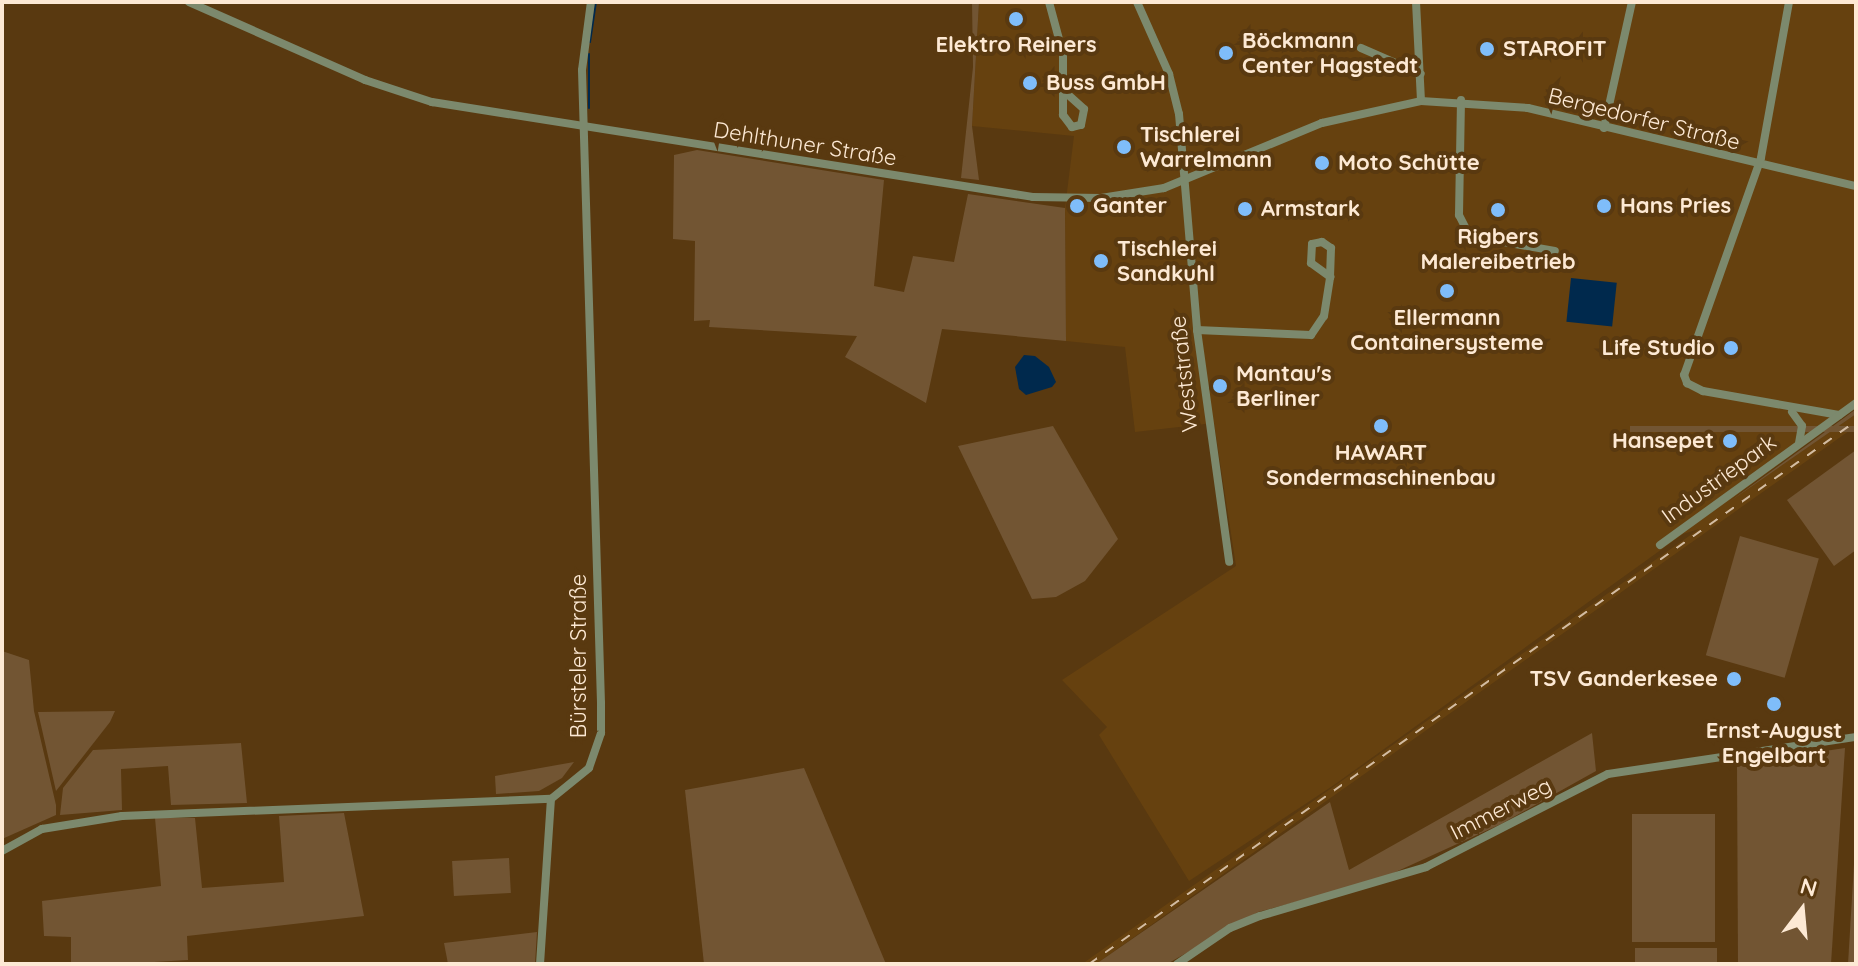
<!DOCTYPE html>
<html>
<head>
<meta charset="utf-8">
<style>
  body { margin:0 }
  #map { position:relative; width:1858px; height:966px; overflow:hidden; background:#593910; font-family:Quicksand,sans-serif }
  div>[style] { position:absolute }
  .built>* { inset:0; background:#66410f }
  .green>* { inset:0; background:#725533; transform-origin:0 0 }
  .water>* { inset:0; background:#00294d; transform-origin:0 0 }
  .stream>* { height:2px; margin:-1px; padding:0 1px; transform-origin:1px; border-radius:1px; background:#00294d }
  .minor>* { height:8px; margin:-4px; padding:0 4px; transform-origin:4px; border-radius:4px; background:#7c896d }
  .rail>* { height:2px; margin-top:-1px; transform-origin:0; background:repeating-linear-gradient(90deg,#d3bca2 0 10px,transparent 0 20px) }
  .dots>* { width:22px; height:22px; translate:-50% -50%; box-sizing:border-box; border:4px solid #593910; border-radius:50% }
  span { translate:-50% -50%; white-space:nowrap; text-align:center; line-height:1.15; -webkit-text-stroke:8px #593910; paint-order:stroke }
  .poi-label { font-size:22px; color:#fde9d4; font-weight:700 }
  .left { translate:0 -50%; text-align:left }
  .right { translate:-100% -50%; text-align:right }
  .street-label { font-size:22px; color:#fde9d4 }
  .frame { position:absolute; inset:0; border:4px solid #fde9d4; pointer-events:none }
  .north { position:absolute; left:1762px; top:870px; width:80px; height:80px; -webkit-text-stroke:6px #593910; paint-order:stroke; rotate:16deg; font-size:22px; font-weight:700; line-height:32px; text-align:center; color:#fde9d4 }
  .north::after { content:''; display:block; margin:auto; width:28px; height:36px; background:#fde9d4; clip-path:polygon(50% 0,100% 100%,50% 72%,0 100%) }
</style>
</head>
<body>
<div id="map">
  <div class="built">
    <div style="clip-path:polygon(979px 2px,1856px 2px,1856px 408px,1728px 502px,1856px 414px,1856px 426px,1096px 964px,1082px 964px,1699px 529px,1683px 534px,1334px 785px,1189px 881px,1099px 735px,1107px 727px,1062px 680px,1236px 566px,1214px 423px,1135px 432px,1125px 347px,1066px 341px,1065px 208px,1074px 136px,972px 126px)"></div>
  </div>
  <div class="green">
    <div style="clip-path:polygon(972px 2px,979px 2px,972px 126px,979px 180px,961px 178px,973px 67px)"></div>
    <div style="clip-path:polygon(697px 150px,884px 180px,874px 286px,904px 292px,913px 256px,954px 262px,968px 194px,1065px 208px,1066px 341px,942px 329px,926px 403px,845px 357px,857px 336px,709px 327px,710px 320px,694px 321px,695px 241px,673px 239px,674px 155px)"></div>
    <div style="clip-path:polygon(1856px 409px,1856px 414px,1729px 502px,1844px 418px)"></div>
    <div style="clip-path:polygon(1053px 426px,1118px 539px,1085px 581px,1056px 597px,1032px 599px,958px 446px)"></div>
    <div style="left:1856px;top:426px;width:6px;height:226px;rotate:90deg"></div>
    <div style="clip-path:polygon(1856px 450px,1856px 550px,1834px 566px,1787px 500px)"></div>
    <div style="left:1740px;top:536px;width:82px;height:124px;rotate:16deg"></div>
    <div style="clip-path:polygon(2px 651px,29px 660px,34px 711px,56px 805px,56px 815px,2px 839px)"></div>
    <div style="clip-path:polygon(115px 711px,110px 722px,56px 791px,38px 712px)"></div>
    <div style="clip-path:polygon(1592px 733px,1596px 771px,1501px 824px,1378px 880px,1258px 912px,1167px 964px,1096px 964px,1330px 802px,1349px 870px)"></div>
    <div style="clip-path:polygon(241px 743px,247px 803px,171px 805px,168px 766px,121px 769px,122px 810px,60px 815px,63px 788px,93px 750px)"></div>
    <div style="clip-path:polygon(1845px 748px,1831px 964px,1738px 964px,1737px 764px)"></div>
    <div style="clip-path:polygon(574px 762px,562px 778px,539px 791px,496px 794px,495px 776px)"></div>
    <div style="clip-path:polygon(804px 768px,886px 964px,704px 964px,685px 790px)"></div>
    <div style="clip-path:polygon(344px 813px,364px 916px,187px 936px,188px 960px,120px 964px,71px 964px,71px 937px,44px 936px,42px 901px,161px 886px,155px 818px,195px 818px,202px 888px,284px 882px,279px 816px)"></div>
    <div style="left:1715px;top:814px;width:128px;height:83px;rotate:90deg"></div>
    <div style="clip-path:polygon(1856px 831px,1856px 964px,1848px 964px)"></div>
    <div style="left:509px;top:858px;width:35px;height:57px;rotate:87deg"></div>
    <div style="clip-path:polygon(537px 932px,535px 964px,448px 964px,444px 943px)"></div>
    <div style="left:1717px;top:948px;width:16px;height:82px;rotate:90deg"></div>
  </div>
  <div class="water">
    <div style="left:1571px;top:278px;width:46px;height:44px;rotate:6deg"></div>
    <div style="clip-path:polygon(1024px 355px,1035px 356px,1049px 367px,1056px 382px,1052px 387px,1026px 395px,1019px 389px,1015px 367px)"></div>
  </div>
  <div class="stream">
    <div style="left:590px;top:42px;width:40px;rotate:-81.5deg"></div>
    <div style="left:589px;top:54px;width:54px;rotate:90deg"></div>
  </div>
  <div class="minor">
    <div style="left:189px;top:2px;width:193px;rotate:23.9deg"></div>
    <div style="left:365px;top:80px;width:71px;rotate:18.2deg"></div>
    <div style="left:432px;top:102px;width:608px;rotate:8.98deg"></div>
    <div style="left:1033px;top:197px;width:68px;rotate:0.8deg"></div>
    <div style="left:1101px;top:198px;width:64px;rotate:-9deg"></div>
    <div style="left:1164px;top:188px;width:171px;rotate:-22.4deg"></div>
    <div style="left:1322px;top:123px;width:101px;rotate:-12.5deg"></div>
    <div style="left:1421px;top:101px;width:107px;rotate:3.7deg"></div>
    <div style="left:1528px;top:108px;width:337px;rotate:13.4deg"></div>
    <div style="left:1049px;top:2px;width:54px;rotate:74.9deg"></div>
    <div style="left:1063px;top:54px;width:61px;rotate:90deg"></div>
    <div style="left:1063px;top:115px;width:15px;rotate:53deg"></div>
    <div style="left:1072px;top:127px;width:9px;rotate:-13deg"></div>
    <div style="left:1081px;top:125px;width:16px;rotate:-79deg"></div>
    <div style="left:1084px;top:109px;width:24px;rotate:-138deg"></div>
    <div style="left:1137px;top:2px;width:79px;rotate:66deg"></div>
    <div style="left:1169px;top:74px;width:41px;rotate:76deg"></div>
    <div style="left:1179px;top:114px;width:217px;rotate:85.2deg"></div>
    <div style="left:1197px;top:330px;width:234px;rotate:82.1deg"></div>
    <div style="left:1416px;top:2px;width:99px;rotate:87.1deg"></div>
    <div style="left:1789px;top:2px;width:158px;rotate:100.2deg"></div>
    <div style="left:1761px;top:158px;width:230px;rotate:109.5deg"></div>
    <div style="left:1684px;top:375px;width:9px;rotate:69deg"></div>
    <div style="left:1687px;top:383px;width:18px;rotate:27deg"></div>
    <div style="left:1703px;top:391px;width:138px;rotate:10deg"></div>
    <div style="left:1361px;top:48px;width:65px;rotate:23.4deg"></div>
    <div style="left:1461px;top:100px;width:115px;rotate:91deg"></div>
    <div style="left:1459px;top:215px;width:16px;rotate:63deg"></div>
    <div style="left:1466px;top:229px;width:12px;rotate:42deg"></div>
    <div style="left:1475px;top:237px;width:81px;rotate:9.9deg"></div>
    <div style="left:1604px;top:128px;width:129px;rotate:-77.5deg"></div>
    <div style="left:1197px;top:330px;width:114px;rotate:2.5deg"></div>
    <div style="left:1311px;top:335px;width:23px;rotate:-56deg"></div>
    <div style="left:1324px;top:316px;width:39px;rotate:-81deg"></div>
    <div style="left:1330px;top:277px;width:29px;rotate:-88deg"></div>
    <div style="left:1331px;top:248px;width:11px;rotate:-146deg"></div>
    <div style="left:1322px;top:242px;width:10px;rotate:169deg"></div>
    <div style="left:1312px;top:244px;width:19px;rotate:93deg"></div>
    <div style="left:1311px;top:263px;width:24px;rotate:36deg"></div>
    <div style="left:1792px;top:412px;width:17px;rotate:54deg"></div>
    <div style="left:1802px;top:426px;width:17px;rotate:100deg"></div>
    <div style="left:1660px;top:545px;width:242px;rotate:-35.9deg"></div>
    <div style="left:2px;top:851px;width:46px;rotate:-28.8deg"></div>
    <div style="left:42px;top:829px;width:81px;rotate:-9.2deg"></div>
    <div style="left:122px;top:816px;width:429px;rotate:-2.3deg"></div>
    <div style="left:551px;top:799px;width:49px;rotate:-39.2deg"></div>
    <div style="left:589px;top:768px;width:37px;rotate:-71deg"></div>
    <div style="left:601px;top:733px;width:30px;rotate:-90deg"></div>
    <div style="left:601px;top:703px;width:633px;rotate:-91.72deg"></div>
    <div style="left:582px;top:70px;width:69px;rotate:-82.5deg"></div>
    <div style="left:540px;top:964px;width:165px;rotate:-86.2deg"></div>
    <div style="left:1177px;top:964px;width:64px;rotate:-34.2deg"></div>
    <div style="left:1230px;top:928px;width:32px;rotate:-22deg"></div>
    <div style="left:1260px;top:916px;width:173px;rotate:-16.4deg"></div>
    <div style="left:1426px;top:867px;width:204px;rotate:-27.1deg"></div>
    <div style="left:1608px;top:774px;width:251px;rotate:-8.5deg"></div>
  </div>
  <div class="rail">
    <div style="left:1089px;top:964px;width:940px;rotate:-35.3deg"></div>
  </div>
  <div class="dots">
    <div style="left:1016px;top:19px;background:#7fbdfa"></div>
    <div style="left:1487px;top:49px;background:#7fbdfa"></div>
    <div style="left:1226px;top:53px;background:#7fbdfa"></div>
    <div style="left:1030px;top:83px;background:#7fbdfa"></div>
    <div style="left:1124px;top:147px;background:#7fbdfa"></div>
    <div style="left:1322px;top:163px;background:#7fbdfa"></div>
    <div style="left:1077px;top:206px;background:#7fbdfa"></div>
    <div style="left:1604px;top:206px;background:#7fbdfa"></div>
    <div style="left:1245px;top:209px;background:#7fbdfa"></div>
    <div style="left:1498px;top:210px;background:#7fbdfa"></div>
    <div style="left:1101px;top:261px;background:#7fbdfa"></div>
    <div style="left:1447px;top:291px;background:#7fbdfa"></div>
    <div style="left:1731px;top:348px;background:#7fbdfa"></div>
    <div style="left:1220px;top:386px;background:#7fbdfa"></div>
    <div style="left:1381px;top:426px;background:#7fbdfa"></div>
    <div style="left:1730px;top:441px;background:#7fbdfa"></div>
    <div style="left:1734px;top:679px;background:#7fbdfa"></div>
    <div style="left:1774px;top:704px;background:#7fbdfa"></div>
  </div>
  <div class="poi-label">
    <span class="left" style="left:1242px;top:53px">Böckmann<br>Center Hagstedt</span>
    <span style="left:1016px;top:45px">Elektro Reiners</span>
    <span class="left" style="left:1503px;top:49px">STAROFIT</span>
    <span class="left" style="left:1046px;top:83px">Buss GmbH</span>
    <span class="left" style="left:1140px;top:147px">Tischlerei<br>Warrelmann</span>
    <span class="left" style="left:1338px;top:163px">Moto Schütte</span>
    <span class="left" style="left:1093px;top:206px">Ganter</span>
    <span class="left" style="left:1620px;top:206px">Hans Pries</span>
    <span class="left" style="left:1261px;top:209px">Armstark</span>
    <span style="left:1498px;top:249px">Rigbers<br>Malereibetrieb</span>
    <span class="left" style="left:1117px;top:261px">Tischlerei<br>Sandkuhl</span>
    <span style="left:1447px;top:330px">Ellermann<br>Containersysteme</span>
    <span class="right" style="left:1715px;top:348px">Life Studio</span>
    <span class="left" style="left:1236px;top:386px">Mantau's<br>Berliner</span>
    <span class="right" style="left:1714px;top:441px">Hansepet</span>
    <span style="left:1381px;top:465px">HAWART<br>Sondermaschinenbau</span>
    <span class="right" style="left:1718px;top:679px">TSV Ganderkesee</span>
    <span style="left:1774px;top:743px">Ernst-August<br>Engelbart</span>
  </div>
  <div class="street-label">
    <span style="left:1644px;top:119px;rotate:14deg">Bergedorfer Straße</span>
    <span style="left:805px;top:144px;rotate:9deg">Dehlthuner Straße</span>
    <span style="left:1184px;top:374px;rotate:-96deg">Weststraße</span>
    <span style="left:1719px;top:479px;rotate:-36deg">Industriepark</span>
    <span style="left:579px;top:656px;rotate:-90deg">Bürsteler Straße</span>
    <span style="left:1501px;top:809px;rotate:-27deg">Immerweg</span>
  </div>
  <div class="frame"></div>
  <div class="north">N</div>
</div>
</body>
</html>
